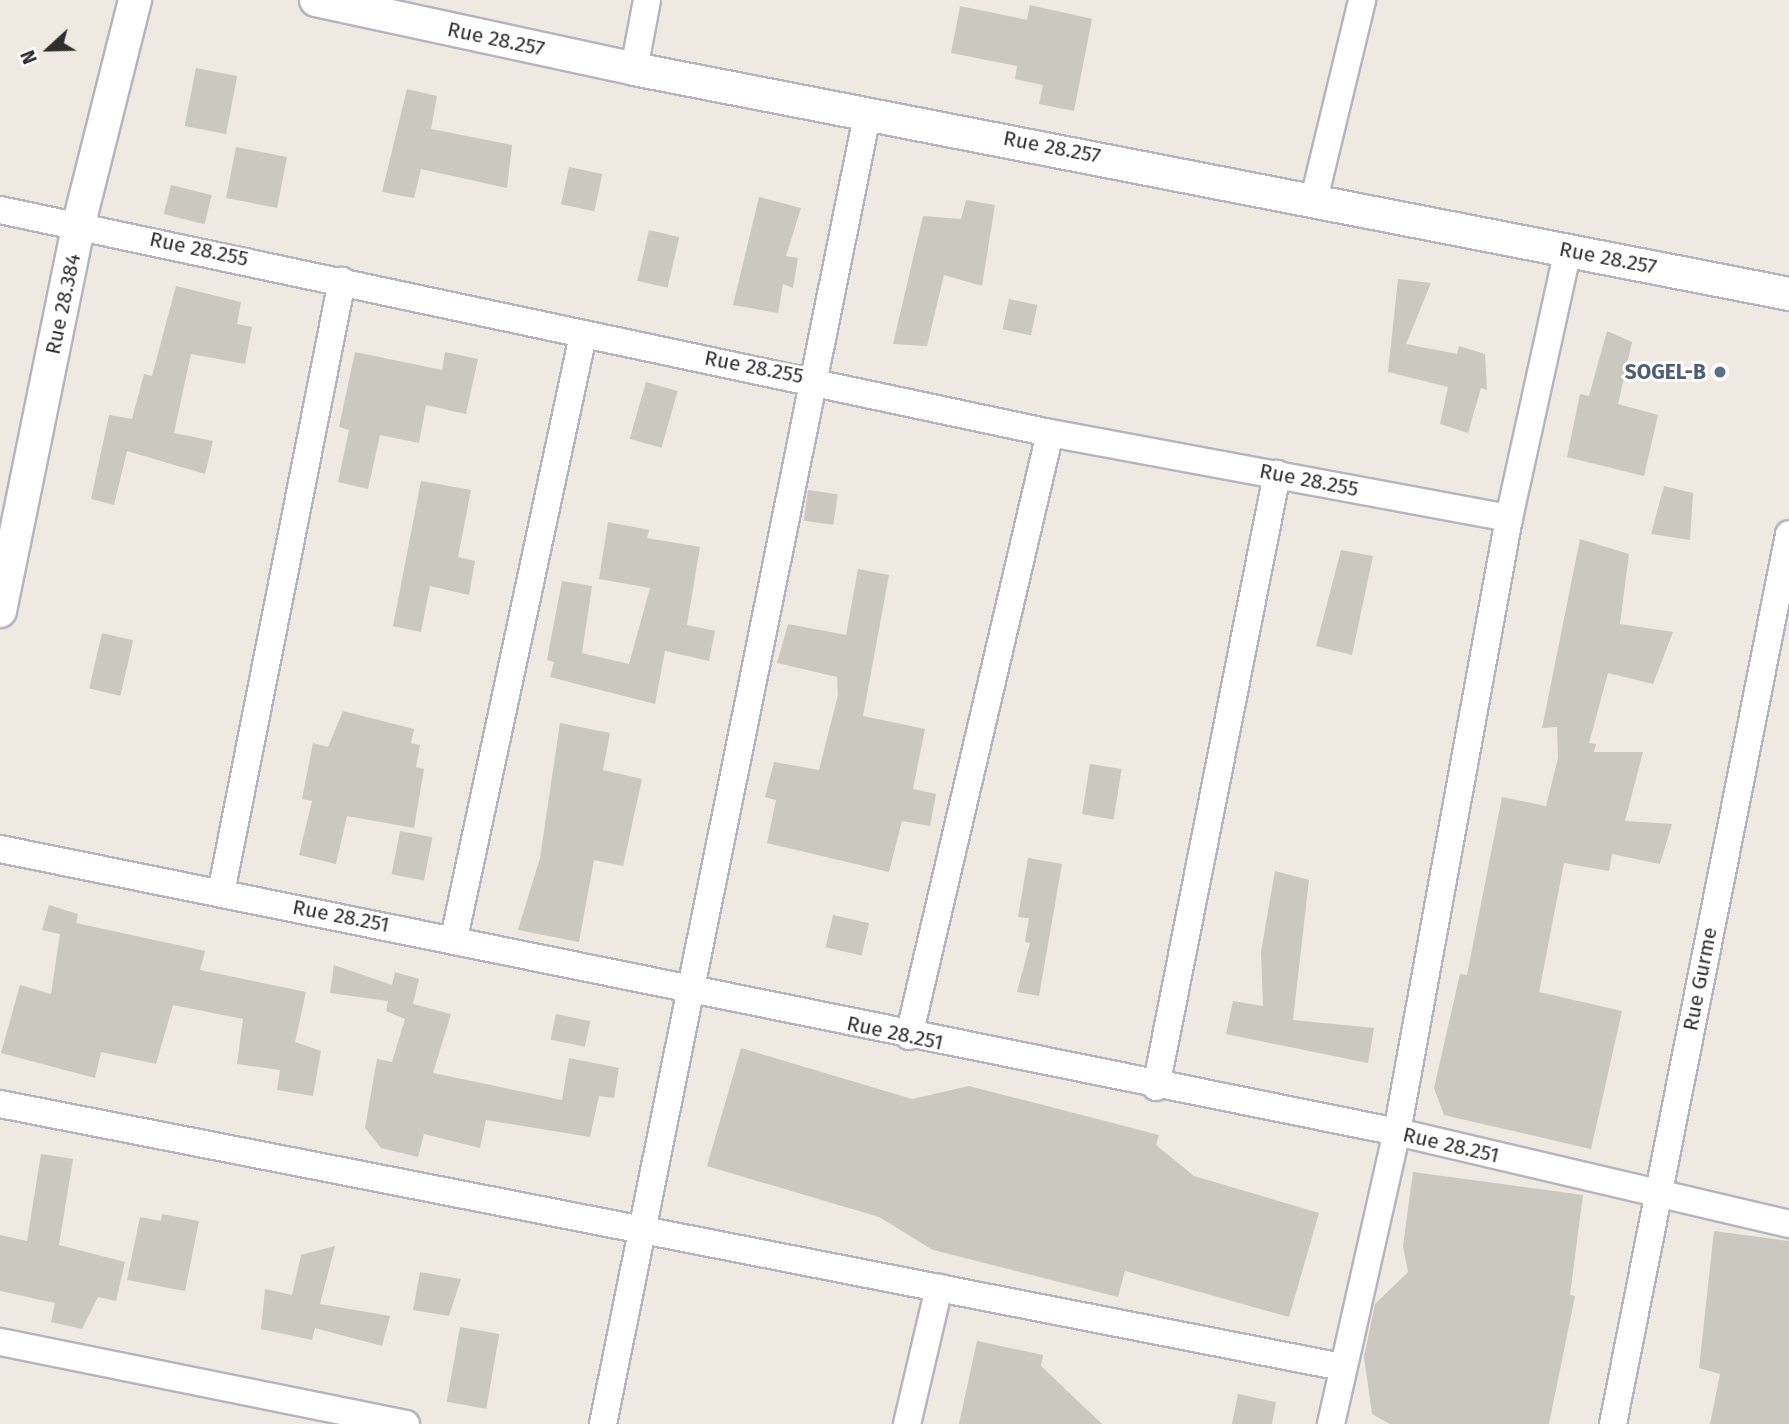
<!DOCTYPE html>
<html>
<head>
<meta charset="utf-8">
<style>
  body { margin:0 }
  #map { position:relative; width:1789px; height:1424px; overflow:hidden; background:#eeeae1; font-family:"Fira Sans",sans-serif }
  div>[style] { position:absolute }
  .building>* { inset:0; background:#cac8bf; transform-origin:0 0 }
  .roads { filter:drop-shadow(2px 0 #b4b5c0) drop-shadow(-2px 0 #b4b5c0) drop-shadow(0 2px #b4b5c0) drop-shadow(0 -2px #b4b5c0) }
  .minor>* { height:26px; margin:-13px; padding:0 13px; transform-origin:13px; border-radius:13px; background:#fff }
  .tertiary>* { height:32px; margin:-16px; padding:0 16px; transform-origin:16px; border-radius:16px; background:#fff }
  .dots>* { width:19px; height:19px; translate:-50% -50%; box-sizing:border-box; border:4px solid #fff; border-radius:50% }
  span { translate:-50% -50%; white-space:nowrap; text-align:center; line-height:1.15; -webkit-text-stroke:6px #fff; paint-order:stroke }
  .street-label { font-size:21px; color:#2e2e2e }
  .service-label { font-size:21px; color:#4e5e75; font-weight:700 }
  .right { translate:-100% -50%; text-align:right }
  .north { position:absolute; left:14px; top:14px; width:70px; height:70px; -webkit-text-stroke:5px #fff; paint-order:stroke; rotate:248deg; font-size:19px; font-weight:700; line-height:28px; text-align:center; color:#2e2e2e }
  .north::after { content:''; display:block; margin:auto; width:24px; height:32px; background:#2e2e2e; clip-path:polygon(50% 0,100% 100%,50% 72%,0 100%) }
</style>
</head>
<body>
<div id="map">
  <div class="building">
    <div style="clip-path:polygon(1030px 5px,1092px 19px,1074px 111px,1039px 104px,1043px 85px,1015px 79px,1017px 66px,951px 53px,960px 6px,1027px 20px)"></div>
    <div style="left:196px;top:68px;width:42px;height:59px;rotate:11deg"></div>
    <div style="clip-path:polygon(407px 89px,437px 96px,431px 129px,512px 145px,507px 188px,421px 169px,414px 198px,382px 192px)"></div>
    <div style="left:236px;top:147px;width:52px;height:52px;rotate:11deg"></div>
    <div style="left:569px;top:167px;width:34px;height:38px;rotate:12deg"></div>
    <div style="left:171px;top:185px;width:42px;height:30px;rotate:14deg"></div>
    <div style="clip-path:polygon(759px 197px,801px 208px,786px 256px,798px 258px,793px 288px,783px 284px,778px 313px,733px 305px)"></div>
    <div style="clip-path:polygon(966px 200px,995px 205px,982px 286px,944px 275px,927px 346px,893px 344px,923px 216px,961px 219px)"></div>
    <div style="left:649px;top:230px;width:31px;height:52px;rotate:13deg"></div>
    <div style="clip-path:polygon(1398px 279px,1431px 283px,1406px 344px,1457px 354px,1459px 346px,1485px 354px,1487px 390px,1481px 388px,1468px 433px,1440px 424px,1448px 387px,1388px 372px)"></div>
    <div style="clip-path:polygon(176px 286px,241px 302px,237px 324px,252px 327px,245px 364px,191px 354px,174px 433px,213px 441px,205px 474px,127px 451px,114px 505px,91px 499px,109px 415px,132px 419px,144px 374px,152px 376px)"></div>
    <div style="left:1009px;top:299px;width:29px;height:31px;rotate:12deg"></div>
    <div style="clip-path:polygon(1607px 331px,1632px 342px,1618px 404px,1658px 415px,1644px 476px,1567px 457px,1580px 394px,1589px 396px)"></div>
    <div style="clip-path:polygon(355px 352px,442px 370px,445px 352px,478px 359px,466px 414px,426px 405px,419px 443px,380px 435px,368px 489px,338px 482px,349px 430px,339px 427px)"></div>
    <div style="left:646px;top:382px;width:33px;height:59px;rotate:16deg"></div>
    <div style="clip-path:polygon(421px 481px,471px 490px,458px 557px,475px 561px,469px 595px,430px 586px,421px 632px,393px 626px)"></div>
    <div style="clip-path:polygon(1664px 486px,1693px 493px,1690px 540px,1651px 534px)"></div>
    <div style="left:808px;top:490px;width:30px;height:31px;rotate:8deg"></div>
    <div style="clip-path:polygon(608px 522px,649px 530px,647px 538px,700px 547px,687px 625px,715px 631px,709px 661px,665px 651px,655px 704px,550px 677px,554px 662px,547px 660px,562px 581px,592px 586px,582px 653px,629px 664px,650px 588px,599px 579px)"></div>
    <div style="clip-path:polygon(1580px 539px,1629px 554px,1620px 624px,1673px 632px,1653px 684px,1608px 673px,1589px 743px,1596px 744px,1594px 752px,1643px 752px,1625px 821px,1672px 824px,1660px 864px,1612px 854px,1609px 871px,1564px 863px,1539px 992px,1622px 1011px,1591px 1149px,1444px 1115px,1434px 1088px,1460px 974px,1467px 975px,1502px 797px,1546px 806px,1558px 758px,1557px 727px,1542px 728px)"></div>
    <div style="clip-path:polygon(1341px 550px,1373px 556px,1352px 655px,1316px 646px)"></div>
    <div style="clip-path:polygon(858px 569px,889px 575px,863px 716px,925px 729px,913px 789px,936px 794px,930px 826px,902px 821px,889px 872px,767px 843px,776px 800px,765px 797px,774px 762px,819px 770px,838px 695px,837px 677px,777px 663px,788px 624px,846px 635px)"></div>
    <div style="left:102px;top:633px;width:32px;height:57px;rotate:13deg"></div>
    <div style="clip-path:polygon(343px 711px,414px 729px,411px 743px,420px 745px,416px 767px,424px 769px,414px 828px,347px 816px,336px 864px,299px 855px,312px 801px,302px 799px,313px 743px,328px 747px)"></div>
    <div style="clip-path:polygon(560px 723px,610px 733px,603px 770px,642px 779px,623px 866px,594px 860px,579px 942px,518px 930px,540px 858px)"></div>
    <div style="left:1090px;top:764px;width:32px;height:51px;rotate:9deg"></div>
    <div style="left:400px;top:831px;width:33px;height:44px;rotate:11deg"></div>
    <div style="clip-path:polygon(1028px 858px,1062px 864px,1039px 996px,1017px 992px,1030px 943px,1025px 942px,1029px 918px,1018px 917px)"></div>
    <div style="clip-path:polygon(1275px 871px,1309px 880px,1293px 1020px,1374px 1028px,1368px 1063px,1226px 1034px,1233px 1001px,1263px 1006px,1261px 952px)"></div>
    <div style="clip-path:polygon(49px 905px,78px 914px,76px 923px,205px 951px,200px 970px,306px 992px,295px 1042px,321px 1051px,313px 1096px,277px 1090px,280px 1070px,237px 1064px,243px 1019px,173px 1005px,156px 1064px,101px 1052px,95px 1078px,1px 1053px,20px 985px,51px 994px,60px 934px,42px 930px)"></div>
    <div style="left:833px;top:915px;width:37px;height:33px;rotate:13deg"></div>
    <div style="clip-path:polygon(334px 965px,392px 985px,395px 972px,419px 979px,413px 1004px,451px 1014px,433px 1073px,562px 1100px,569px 1058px,619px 1068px,614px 1098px,599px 1096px,590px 1137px,486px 1120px,480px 1148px,424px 1134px,418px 1157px,381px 1148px,365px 1128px,377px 1059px,392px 1062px,405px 1019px,386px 1011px,388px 1001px,330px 993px)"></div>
    <div style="left:556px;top:1014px;width:35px;height:26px;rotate:12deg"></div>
    <div style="clip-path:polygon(741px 1048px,912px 1099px,969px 1086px,1159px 1135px,1156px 1145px,1194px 1176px,1319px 1213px,1289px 1317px,1125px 1271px,1118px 1297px,933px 1250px,879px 1217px,707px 1166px)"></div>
    <div style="clip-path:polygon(41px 1154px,73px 1159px,59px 1245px,125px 1262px,116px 1301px,98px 1297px,82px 1329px,51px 1322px,55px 1303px,0 1291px,0 1235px,27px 1241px)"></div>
    <div style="clip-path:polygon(1413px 1172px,1583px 1195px,1570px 1295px,1575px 1296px,1549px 1424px,1390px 1424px,1372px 1414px,1364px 1357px,1375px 1304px,1408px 1272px,1403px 1246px)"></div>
    <div style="clip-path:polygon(162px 1214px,199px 1221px,185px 1291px,127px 1280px,140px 1217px,161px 1221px)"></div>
    <div style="clip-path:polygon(1714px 1231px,1789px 1241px,1789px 1424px,1710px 1424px,1720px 1374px,1699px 1368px)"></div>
    <div style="clip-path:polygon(335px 1246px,320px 1304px,390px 1316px,382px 1346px,315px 1328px,312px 1340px,261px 1329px,265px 1289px,292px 1295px,301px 1255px)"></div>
    <div style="clip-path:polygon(420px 1272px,461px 1279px,449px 1316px,413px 1310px)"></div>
    <div style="left:460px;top:1327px;width:40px;height:76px;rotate:10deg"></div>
    <div style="clip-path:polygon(977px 1341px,1043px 1355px,1041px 1366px,1102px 1424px,959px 1424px)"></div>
    <div style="clip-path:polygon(1238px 1394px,1276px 1402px,1272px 1424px,1232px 1424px)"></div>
  </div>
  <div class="roads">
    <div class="minor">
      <div style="left:634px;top:69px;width:70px;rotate:-79.3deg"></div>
      <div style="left:1314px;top:199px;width:205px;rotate:-76.4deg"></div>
      <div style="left:0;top:210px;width:1073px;rotate:11.99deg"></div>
      <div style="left:1050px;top:433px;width:467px;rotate:10.5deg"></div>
      <div style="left:0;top:849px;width:1425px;rotate:11.45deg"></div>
      <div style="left:1397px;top:1132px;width:403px;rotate:13.2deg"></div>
      <div style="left:221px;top:893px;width:624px;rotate:-78.82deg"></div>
      <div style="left:454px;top:938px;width:617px;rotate:-77.92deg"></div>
      <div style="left:909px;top:1036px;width:619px;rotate:-76.84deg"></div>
      <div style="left:1156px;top:1087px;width:625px;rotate:-78.83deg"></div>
      <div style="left:0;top:1104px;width:1368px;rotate:11.09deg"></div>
      <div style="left:0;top:1342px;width:414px;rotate:11.4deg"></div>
      <div style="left:603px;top:1424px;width:1339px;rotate:-78.59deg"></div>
      <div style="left:907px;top:1424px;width:140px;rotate:-76.8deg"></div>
      <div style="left:1331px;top:1424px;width:299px;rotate:-77.3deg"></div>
      <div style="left:1397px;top:1132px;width:624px;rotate:-79.66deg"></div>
      <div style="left:1509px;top:518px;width:274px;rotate:-77.6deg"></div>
      <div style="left:1613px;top:1424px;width:907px;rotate:-78.81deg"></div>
    </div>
    <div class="tertiary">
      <div style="left:316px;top:0;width:325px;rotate:12.2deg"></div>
      <div style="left:634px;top:69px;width:1177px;rotate:11.02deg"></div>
      <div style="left:0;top:611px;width:396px;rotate:-78.5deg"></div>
      <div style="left:79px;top:223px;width:230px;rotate:-75.9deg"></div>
    </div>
  </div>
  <div class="dots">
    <div style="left:1720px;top:372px;background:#5c6f8a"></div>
  </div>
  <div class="street-label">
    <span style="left:496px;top:39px;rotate:12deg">Rue 28.257</span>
    <span style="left:1052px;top:147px;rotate:11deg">Rue 28.257</span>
    <span style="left:199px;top:249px;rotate:12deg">Rue 28.255</span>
    <span style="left:1608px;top:258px;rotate:11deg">Rue 28.257</span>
    <span style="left:63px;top:304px;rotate:-78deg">Rue 28.384</span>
    <span style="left:754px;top:367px;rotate:11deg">Rue 28.255</span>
    <span style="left:1309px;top:480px;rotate:11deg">Rue 28.255</span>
    <span style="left:341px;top:916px;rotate:11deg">Rue 28.251</span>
    <span style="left:1700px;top:979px;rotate:-79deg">Rue Gurme</span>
    <span style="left:895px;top:1033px;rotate:12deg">Rue 28.251</span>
    <span style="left:1451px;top:1145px;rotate:13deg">Rue 28.251</span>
  </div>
  <div class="service-label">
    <span class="right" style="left:1706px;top:372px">SOGEL-B</span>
  </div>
  <div class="north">N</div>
</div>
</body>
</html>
